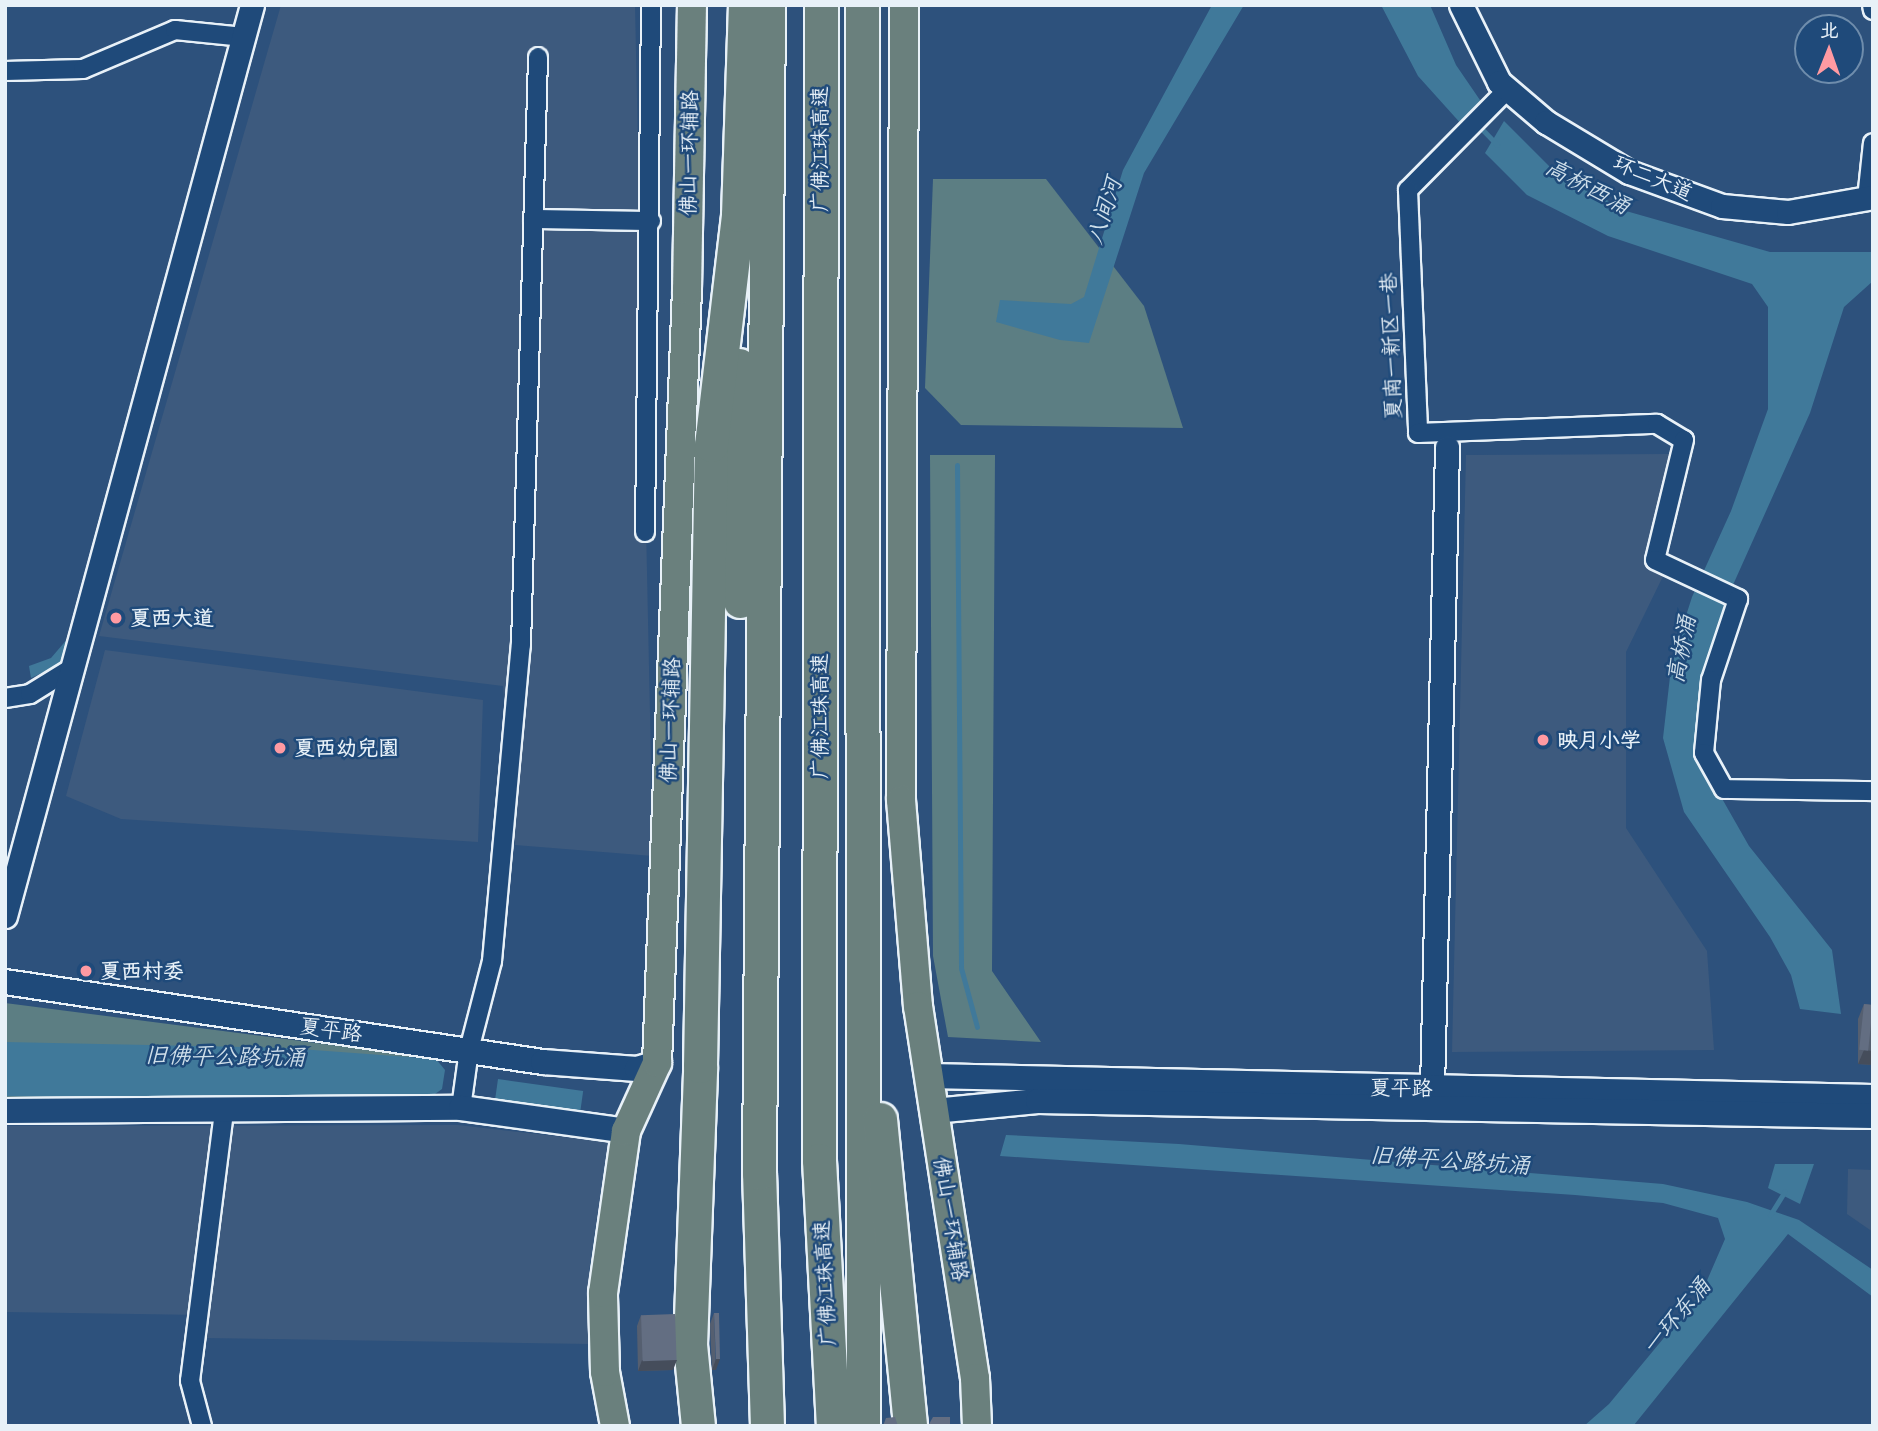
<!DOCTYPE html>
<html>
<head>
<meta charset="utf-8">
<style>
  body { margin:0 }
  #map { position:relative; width:1878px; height:1431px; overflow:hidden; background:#2d517c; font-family:Delius,"LXGW WenKai TC",sans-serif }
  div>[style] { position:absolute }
  .built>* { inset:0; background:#3d5a7e }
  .green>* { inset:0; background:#5c7e83 }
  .water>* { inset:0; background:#40799a; transform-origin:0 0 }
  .stream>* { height:5px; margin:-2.5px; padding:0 2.5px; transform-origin:2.5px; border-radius:2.5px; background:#40799a }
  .roads { filter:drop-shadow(2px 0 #e8f1f8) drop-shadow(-2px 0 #e8f1f8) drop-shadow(0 2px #e8f1f8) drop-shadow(0 -2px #e8f1f8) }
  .minor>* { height:18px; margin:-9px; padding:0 9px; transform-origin:9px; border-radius:9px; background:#1f4a7a }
  .tertiary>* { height:23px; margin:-11.5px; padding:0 11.5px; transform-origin:11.5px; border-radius:11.5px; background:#1f4a7a }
  .secondary>* { height:24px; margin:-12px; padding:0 12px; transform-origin:12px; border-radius:12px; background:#1f4a7a }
  .primary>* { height:28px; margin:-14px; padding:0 14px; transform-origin:14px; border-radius:14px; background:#6a807d }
  .motorway>* { height:33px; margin:-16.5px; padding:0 16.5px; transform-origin:16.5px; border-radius:16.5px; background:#6a807d }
  .wall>* { inset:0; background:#555f70 }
  .shaded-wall>* { inset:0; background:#454d5b }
  .building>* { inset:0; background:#636e82; transform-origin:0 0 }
  .dots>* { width:19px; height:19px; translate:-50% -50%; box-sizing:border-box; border:4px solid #1f4a7a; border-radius:50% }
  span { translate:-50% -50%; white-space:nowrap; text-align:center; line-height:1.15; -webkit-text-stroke:5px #1f4a7a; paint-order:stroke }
  .street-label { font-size:21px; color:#e8f1f8 }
  .poi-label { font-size:21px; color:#e8f1f8; font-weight:700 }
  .left { translate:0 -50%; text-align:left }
  .water-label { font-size:23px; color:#cfdfea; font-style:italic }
  .frame { position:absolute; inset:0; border:7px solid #e8f1f8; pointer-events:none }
  .north { position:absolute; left:1794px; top:14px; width:70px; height:70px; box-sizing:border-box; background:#1f4a7a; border:2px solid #6f8dac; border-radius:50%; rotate:1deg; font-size:19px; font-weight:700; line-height:28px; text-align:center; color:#e8f1f8 }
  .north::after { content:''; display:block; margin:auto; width:24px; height:32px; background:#ff9aa2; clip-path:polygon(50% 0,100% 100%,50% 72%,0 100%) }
</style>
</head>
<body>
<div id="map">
  <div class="built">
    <div style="clip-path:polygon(281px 5px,635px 5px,653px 856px,515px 845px,503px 686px,99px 636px)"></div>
    <div style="clip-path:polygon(1670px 454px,1668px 566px,1626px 652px,1626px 828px,1707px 951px,1714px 1050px,1452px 1052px,1466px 455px)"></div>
    <div style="clip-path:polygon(105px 650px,483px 700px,478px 842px,121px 819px,66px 796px)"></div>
    <div style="clip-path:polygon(458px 1125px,608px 1142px,589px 1271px,590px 1344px,206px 1338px,202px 1315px,5px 1312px,5px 1126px)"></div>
    <div style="clip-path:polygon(1848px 1169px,1873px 1170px,1873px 1232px,1847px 1214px)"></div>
  </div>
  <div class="green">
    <div style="clip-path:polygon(933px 179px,1046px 179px,1144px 306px,1183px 428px,961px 425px,925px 388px)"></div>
    <div style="clip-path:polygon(930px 455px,995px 455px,992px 971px,1041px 1042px,948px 1037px,933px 956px)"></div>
    <div style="clip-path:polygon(5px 1003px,410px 1055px,409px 1095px,5px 1101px)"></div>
  </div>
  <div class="water">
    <div style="clip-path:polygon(1212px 5px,1244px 5px,1144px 173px,1089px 343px,1060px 340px,996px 322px,1000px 300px,1071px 304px,1084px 297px,1123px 170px)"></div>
    <div style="clip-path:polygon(1381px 5px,1430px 5px,1456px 65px,1482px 103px,1463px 126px,1418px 76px)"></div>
    <div style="clip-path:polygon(1504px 121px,1551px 168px,1626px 211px,1770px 252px,1873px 252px,1873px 281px,1844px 307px,1810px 413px,1724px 605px,1707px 666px,1703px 726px,1716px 788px,1749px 846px,1832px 950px,1841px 1014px,1800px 1009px,1791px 975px,1770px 937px,1684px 812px,1663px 738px,1672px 659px,1692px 597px,1731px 511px,1768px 409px,1768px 307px,1752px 284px,1608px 236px,1527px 195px,1485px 153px)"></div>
    <div style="clip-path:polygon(69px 637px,68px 661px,31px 678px,29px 666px,51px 658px)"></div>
    <div style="clip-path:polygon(5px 1042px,286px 1048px,436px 1059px,445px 1070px,442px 1089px,424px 1102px,5px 1096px)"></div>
    <div style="left:498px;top:1079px;width:86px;height:21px;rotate:8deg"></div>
    <div style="clip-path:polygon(1006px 1135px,1179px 1144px,1663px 1184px,1747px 1202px,1799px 1220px,1873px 1270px,1873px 1297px,1788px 1234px,1634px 1425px,1584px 1426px,1609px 1404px,1702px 1292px,1725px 1239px,1718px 1218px,1663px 1203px,1575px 1195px,1000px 1156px)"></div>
    <div style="clip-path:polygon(1775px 1164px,1814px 1164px,1800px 1204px,1768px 1188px)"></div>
  </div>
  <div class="stream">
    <div style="left:1477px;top:124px;width:29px;rotate:46deg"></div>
    <div style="left:957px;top:465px;width:503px;rotate:89.54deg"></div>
    <div style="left:961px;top:968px;width:61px;rotate:74.8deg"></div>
    <div style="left:1770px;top:1215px;width:28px;rotate:-58deg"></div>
  </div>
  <div class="roads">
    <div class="minor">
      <div style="left:1872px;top:5px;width:5px;rotate:79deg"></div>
      <div style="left:5px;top:71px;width:78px;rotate:-1.5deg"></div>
      <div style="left:83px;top:69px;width:100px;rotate:-23deg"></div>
      <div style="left:175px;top:30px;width:69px;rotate:5.8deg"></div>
      <div style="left:1507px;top:90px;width:141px;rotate:134.7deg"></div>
      <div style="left:1408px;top:190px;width:243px;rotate:87.6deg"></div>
      <div style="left:1418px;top:433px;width:239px;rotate:-2.2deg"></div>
      <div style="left:1657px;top:424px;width:31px;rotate:31deg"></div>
      <div style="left:1684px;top:440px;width:123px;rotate:103.6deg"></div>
      <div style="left:1655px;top:560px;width:92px;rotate:25.2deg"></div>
      <div style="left:1738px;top:599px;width:85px;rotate:108.4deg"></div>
      <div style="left:1711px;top:680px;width:73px;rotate:95.5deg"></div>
      <div style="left:1704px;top:753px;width:41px;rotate:60.9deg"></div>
      <div style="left:1724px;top:789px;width:149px;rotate:0.8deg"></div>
      <div style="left:1867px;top:199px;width:56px;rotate:-83.9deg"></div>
      <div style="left:533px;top:219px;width:118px;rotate:1deg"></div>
      <div style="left:645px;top:532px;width:527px;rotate:-89.35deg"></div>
      <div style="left:5px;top:698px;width:25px;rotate:-9deg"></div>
      <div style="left:30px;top:694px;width:49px;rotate:-31.8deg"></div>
      <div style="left:461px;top:1108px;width:59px;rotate:-82.1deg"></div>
      <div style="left:469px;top:1050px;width:92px;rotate:-75.5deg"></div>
      <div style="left:492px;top:961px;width:317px;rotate:-84.8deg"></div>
      <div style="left:521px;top:645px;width:588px;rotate:-88.34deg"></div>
      <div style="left:202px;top:1426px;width:47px;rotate:-104.9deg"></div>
      <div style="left:190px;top:1381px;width:273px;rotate:-82.8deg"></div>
    </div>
    <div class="tertiary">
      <div style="left:1461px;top:5px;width:86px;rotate:63.7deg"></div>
      <div style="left:1499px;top:82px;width:62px;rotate:40.4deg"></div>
      <div style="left:1546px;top:122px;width:97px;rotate:31.1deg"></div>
      <div style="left:1629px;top:172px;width:99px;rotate:20.1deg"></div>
      <div style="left:1722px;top:206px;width:66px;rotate:5.2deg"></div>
      <div style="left:1788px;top:212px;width:86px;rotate:-10deg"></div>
      <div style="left:5px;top:916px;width:944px;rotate:-74.83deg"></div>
      <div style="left:1432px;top:1089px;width:642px;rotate:-88.66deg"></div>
    </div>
    <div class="secondary">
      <div style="left:5px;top:982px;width:544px;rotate:8.46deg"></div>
      <div style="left:543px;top:1062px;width:94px;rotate:4.3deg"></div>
      <div style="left:637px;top:1069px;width:21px;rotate:-17deg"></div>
      <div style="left:929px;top:1076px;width:944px;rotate:1.27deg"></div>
      <div style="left:5px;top:1111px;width:456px;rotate:-0.4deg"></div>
      <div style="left:461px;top:1108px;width:167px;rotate:7.9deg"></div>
      <div style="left:934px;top:1111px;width:104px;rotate:-5.5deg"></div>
      <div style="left:1038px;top:1101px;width:835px;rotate:1.03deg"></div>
    </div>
    <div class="primary">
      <div style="left:904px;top:5px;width:795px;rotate:90.22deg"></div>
      <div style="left:901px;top:800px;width:207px;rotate:85.3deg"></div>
      <div style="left:918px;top:1006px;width:376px;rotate:81.3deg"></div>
      <div style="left:975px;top:1378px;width:48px;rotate:87.6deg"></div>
      <div style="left:615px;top:1426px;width:55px;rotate:-100.5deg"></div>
      <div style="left:605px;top:1372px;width:79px;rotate:-91.5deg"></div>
      <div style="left:603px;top:1293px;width:164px;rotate:-81.9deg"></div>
      <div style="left:626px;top:1131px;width:75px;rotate:-65.5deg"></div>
      <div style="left:657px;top:1063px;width:774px;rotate:-87.78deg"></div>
      <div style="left:687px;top:290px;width:285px;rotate:-89deg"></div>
    </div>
    <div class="motorway">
      <div style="left:821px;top:5px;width:1155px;rotate:90.1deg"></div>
      <div style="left:819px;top:1160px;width:266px;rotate:87deg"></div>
      <div style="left:862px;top:5px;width:1421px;rotate:89.96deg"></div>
      <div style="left:739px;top:365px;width:236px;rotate:89.8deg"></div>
      <div style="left:880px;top:1119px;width:308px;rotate:84.4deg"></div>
      <div style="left:698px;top:1426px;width:81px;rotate:-95.6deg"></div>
      <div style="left:690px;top:1345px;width:279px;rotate:-87.9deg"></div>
      <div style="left:700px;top:1066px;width:621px;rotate:-88.99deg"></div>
      <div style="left:711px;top:445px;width:232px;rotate:-83.3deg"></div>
      <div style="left:738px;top:215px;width:210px;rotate:-88.1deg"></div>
      <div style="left:767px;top:1426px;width:253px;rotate:-91.8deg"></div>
      <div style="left:759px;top:1173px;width:1168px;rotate:-89.56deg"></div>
    </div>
  </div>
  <div class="wall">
    <div style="clip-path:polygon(1864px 1004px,1873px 1005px,1873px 1065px,1858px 1064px,1858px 1019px)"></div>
    <div style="clip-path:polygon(714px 1313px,716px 1370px,712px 1370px,710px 1324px)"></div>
    <div style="clip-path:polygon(641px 1315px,673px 1370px,638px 1371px,637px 1326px)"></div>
  </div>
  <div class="shaded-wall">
    <div style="clip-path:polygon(1864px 1050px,1873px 1051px,1873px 1065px,1858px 1064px)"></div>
    <div style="clip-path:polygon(716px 1359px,720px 1359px,716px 1370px,712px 1370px)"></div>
    <div style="clip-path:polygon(642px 1360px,677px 1360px,673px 1370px,638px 1371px)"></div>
  </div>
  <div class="building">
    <div style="left:1864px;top:1004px;width:9px;height:46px;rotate:6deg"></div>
    <div style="clip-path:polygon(714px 1313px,719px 1313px,720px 1359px,716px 1359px)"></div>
    <div style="left:675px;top:1314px;width:46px;height:34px;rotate:88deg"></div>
    <div style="clip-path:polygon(895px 1417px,898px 1426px,883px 1426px,886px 1418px)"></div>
    <div style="clip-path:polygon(933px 1417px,950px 1417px,950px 1426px,928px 1426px)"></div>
  </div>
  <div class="dots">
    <div style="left:116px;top:618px;background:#ff9aa2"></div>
    <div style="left:1543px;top:740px;background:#ff9aa2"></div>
    <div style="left:280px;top:748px;background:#ff9aa2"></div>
    <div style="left:86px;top:971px;background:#ff9aa2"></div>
  </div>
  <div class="street-label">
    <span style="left:820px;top:149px;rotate:-90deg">广佛江珠高速</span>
    <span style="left:689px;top:153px;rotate:-89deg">佛山一环辅路</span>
    <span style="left:1653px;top:178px;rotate:23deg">环二大道</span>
    <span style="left:1391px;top:346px;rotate:-92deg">夏南一新区一巷</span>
    <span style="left:820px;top:716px;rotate:-90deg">广佛江珠高速</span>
    <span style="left:670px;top:720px;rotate:-88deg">佛山一环辅路</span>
    <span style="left:331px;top:1030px;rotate:8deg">夏平路</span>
    <span style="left:1401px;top:1088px;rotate:1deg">夏平路</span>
    <span style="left:951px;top:1219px;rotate:81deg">佛山一环辅路</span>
    <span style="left:825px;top:1283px;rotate:-93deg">广佛江珠高速</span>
  </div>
  <div class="poi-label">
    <span class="left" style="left:130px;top:618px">夏西大道</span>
    <span class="left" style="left:1557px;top:740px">映月小学</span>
    <span class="left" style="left:294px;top:748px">夏西幼兒園</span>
    <span class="left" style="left:100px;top:971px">夏西村委</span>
  </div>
  <div class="water-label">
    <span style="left:1588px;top:186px;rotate:28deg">高桥西涌</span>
    <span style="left:1104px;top:211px;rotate:-73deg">八间河</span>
    <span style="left:1681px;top:649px;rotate:-79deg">高桥涌</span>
    <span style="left:225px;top:1056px;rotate:1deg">旧佛平公路坑涌</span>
    <span style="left:1450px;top:1160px;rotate:4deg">旧佛平公路坑涌</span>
    <span style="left:1676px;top:1316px;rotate:-50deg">一环东涌</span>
  </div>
  <div class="frame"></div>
  <div class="north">北</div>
</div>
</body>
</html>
